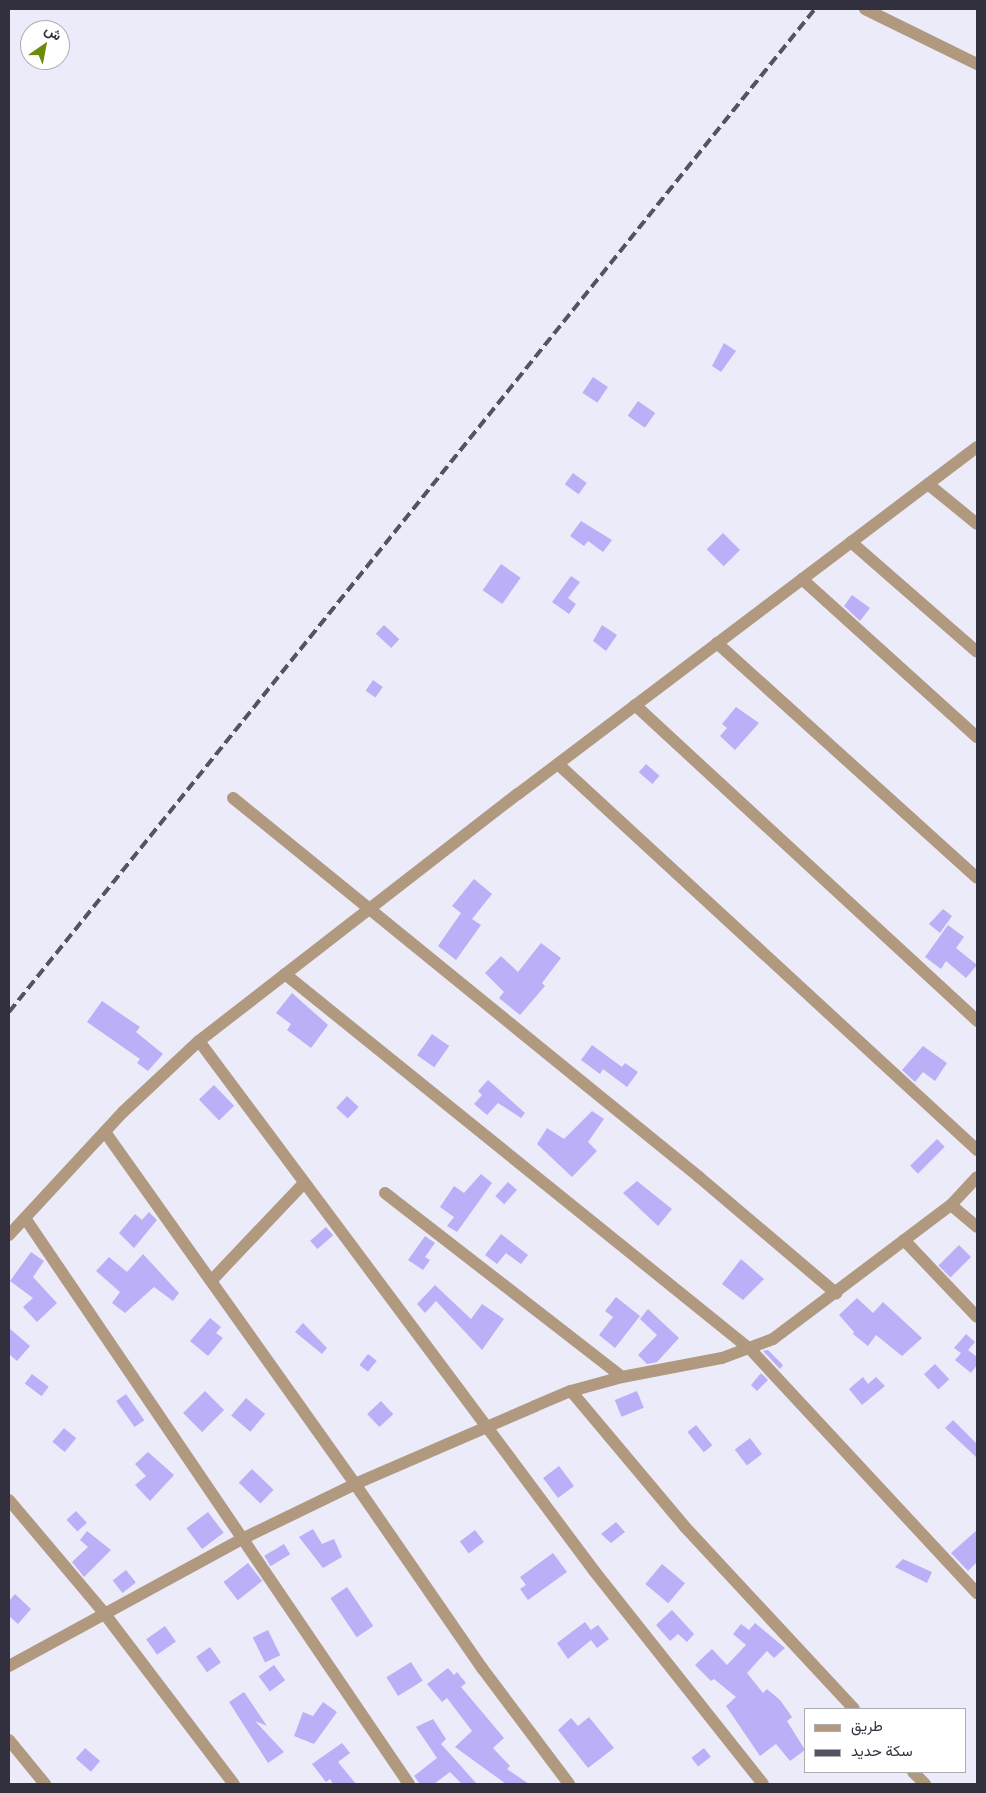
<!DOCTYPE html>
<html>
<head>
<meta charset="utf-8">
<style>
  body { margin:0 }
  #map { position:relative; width:986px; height:1793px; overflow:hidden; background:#ecebf9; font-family:Figtree,Vazirmatn,sans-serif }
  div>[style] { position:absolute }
  .building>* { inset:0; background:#bbb0f7; transform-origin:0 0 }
  .minor>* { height:12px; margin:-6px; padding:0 6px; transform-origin:6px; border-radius:6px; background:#b0997f }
  .rail>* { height:4px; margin-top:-2px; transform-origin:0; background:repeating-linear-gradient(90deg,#555361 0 10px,transparent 0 15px) }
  span { translate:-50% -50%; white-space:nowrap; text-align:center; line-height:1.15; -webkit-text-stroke:5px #fff; paint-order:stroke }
  .frame { position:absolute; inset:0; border:10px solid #32303e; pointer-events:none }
  .legend { position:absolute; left:804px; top:1708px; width:162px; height:65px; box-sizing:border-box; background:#fff; border:1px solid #adacb2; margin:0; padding:6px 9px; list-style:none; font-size:15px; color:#32303e }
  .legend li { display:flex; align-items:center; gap:10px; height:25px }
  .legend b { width:25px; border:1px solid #adacb2 }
  .north { position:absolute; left:20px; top:20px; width:50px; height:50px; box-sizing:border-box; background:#fff; border:1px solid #adacb2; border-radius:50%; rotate:33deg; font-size:14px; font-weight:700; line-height:20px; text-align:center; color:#32303e }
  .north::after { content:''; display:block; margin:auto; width:18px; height:22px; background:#6c8b08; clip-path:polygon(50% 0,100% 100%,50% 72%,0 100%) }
</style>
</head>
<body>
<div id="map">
  <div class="building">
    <div style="clip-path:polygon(724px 343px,736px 351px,721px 372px,712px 366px)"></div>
    <div style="left:593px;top:377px;width:18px;height:19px;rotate:34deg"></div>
    <div style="left:638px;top:401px;width:21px;height:18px;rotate:35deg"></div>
    <div style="left:573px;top:473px;width:17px;height:14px;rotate:36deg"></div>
    <div style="clip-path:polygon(581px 521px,612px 540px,603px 552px,588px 541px,584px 546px,570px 536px)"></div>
    <div style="left:723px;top:533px;width:24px;height:23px;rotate:45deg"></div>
    <div style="left:501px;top:564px;width:24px;height:32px;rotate:35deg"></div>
    <div style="clip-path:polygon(571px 576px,580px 582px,568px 598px,576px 604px,569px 614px,552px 602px)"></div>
    <div style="clip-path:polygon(852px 595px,870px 608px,860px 621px,844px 606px)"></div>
    <div style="left:384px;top:625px;width:21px;height:12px;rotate:43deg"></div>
    <div style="clip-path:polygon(602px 625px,617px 635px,606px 651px,593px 641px)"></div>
    <div style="left:373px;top:680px;width:12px;height:13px;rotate:35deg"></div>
    <div style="clip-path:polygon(736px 707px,759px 723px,735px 750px,720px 736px,727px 728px,722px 724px)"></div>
    <div style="left:646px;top:764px;width:18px;height:11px;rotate:41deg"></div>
    <div style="clip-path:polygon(474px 879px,492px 894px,472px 919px,481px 925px,456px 960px,438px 946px,461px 913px,452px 906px)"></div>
    <div style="clip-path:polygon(943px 909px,952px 916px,940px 933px,929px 924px)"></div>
    <div style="clip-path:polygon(948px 925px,964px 937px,956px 948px,977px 965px,966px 978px,946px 961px,941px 969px,925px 957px)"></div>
    <div style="clip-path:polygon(541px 943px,561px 958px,542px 983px,545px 986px,520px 1015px,499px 998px,504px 992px,485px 973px,501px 956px,518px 972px)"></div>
    <div style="clip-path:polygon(292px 993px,328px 1025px,311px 1048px,287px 1030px,291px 1024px,276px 1013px)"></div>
    <div style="clip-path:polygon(102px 1001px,140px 1027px,136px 1032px,163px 1054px,148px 1071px,137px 1063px,140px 1059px,87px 1022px)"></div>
    <div style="left:432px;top:1034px;width:21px;height:26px;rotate:35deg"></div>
    <div style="clip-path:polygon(592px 1045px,622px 1067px,625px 1063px,638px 1072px,627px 1087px,603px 1069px,600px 1074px,581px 1060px)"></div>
    <div style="clip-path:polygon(923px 1046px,947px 1063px,935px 1081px,923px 1072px,915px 1082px,902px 1070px)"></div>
    <div style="clip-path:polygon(488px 1080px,525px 1113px,521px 1118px,498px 1103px,487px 1115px,474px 1104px,482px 1095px,478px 1091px)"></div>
    <div style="left:214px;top:1085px;width:29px;height:21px;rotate:46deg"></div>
    <div style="left:347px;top:1096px;width:16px;height:16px;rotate:43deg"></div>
    <div style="clip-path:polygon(592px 1111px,604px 1119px,588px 1142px,597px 1151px,572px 1177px,537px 1144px,547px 1128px,564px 1139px)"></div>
    <div style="left:937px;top:1139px;width:11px;height:38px;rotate:45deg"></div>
    <div style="clip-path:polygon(481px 1174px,492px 1183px,457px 1232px,447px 1226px,454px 1217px,440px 1207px,454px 1186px,464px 1193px)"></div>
    <div style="clip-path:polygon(637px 1181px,672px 1209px,658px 1226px,623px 1193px)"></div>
    <div style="left:508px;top:1182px;width:12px;height:19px;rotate:42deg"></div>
    <div style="clip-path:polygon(149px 1212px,157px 1220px,134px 1248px,119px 1233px,135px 1214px,142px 1220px)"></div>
    <div style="left:326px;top:1227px;width:11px;height:21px;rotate:49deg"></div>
    <div style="clip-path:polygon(501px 1234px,528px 1255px,521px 1264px,506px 1253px,497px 1264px,485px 1255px)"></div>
    <div style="clip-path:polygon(425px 1236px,435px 1243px,425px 1257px,430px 1260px,423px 1270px,408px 1260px)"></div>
    <div style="left:959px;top:1245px;width:17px;height:29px;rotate:45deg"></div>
    <div style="clip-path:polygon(31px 1252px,44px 1261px,33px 1277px,57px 1303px,37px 1322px,23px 1307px,33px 1298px,10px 1281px)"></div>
    <div style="clip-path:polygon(143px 1254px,179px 1293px,173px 1301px,154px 1287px,125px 1313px,112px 1303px,120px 1292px,96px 1271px,109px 1257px,127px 1272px)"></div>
    <div style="clip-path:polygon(741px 1259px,764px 1279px,743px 1300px,722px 1284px)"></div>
    <div style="clip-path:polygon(435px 1285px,471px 1319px,482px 1304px,504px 1319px,482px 1350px,436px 1301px,425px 1313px,417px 1304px)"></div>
    <div style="clip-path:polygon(616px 1297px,640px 1316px,615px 1348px,599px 1335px,613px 1317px,605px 1311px)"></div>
    <div style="clip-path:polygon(857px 1298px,873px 1313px,883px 1302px,922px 1338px,902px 1356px,876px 1335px,868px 1346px,853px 1334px,854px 1332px,839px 1315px)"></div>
    <div style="clip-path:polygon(648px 1309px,679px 1338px,657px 1362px,647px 1364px,638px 1355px,657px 1335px,640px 1319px)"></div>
    <div style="clip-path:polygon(210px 1318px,221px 1327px,216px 1333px,223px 1338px,208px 1356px,190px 1341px)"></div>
    <div style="clip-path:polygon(303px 1323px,327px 1348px,322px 1354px,295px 1332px)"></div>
    <div style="clip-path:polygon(9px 1328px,30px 1346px,17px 1361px,9px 1354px)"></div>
    <div style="clip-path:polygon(966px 1334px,975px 1342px,968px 1350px,977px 1357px,977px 1365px,971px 1373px,955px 1360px,961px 1353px,954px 1348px)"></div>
    <div style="clip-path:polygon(768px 1350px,783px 1365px,780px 1369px,763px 1351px)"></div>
    <div style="left:368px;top:1354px;width:11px;height:14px;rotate:38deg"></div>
    <div style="left:935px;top:1364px;width:21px;height:15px;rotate:47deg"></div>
    <div style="clip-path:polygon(761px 1373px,768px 1380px,757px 1391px,751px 1385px)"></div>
    <div style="left:32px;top:1374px;width:21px;height:12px;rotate:37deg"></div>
    <div style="clip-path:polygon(863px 1377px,868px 1384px,876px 1377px,885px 1386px,862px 1405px,849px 1389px)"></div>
    <div style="left:205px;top:1391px;width:27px;height:31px;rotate:45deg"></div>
    <div style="left:637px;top:1391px;width:18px;height:24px;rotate:68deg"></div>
    <div style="left:126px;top:1394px;width:32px;height:12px;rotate:55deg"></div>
    <div style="left:246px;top:1398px;width:25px;height:23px;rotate:40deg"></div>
    <div style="left:381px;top:1401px;width:18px;height:19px;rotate:47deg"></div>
    <div style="clip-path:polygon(953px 1420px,977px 1444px,976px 1457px,945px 1428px)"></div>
    <div style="left:696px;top:1425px;width:26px;height:11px;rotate:51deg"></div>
    <div style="left:64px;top:1428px;width:16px;height:18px;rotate:40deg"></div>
    <div style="left:750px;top:1438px;width:20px;height:19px;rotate:53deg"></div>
    <div style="clip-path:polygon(148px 1452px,174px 1475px,150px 1501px,135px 1485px,146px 1476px,135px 1464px)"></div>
    <div style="left:559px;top:1466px;width:25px;height:20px;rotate:53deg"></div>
    <div style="left:252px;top:1469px;width:30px;height:19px;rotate:44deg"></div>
    <div style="left:76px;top:1511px;width:16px;height:13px;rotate:47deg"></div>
    <div style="left:208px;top:1512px;width:26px;height:27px;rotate:53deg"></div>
    <div style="clip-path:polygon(616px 1522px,625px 1532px,611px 1543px,601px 1534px)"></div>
    <div style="clip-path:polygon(313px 1529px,322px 1544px,334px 1539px,342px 1557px,323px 1568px,299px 1537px)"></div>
    <div style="left:475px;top:1530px;width:15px;height:19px;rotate:53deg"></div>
    <div style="clip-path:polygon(977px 1530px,977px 1562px,968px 1571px,951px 1553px)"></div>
    <div style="clip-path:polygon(87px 1531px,111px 1550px,84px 1577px,72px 1562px,88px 1547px,80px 1540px)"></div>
    <div style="left:284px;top:1544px;width:12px;height:23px;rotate:59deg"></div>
    <div style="clip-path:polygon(553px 1553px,567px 1572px,528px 1600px,520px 1589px,526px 1585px,520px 1577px)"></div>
    <div style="clip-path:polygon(903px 1559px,932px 1572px,927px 1583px,895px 1567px)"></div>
    <div style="left:248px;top:1563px;width:23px;height:31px;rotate:52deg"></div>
    <div style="left:662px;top:1564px;width:30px;height:26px;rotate:40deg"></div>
    <div style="left:126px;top:1570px;width:16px;height:17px;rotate:52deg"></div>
    <div style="left:347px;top:1587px;width:47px;height:20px;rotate:56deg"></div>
    <div style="clip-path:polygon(15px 1594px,31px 1609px,18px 1624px,9px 1616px,9px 1601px)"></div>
    <div style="clip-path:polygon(672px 1610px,694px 1634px,687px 1642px,678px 1634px,670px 1641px,656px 1625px)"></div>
    <div style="clip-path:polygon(585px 1622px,591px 1630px,598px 1625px,609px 1639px,597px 1648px,591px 1640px,568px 1659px,557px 1643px)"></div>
    <div style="clip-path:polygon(755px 1623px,785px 1648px,774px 1658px,767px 1651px,747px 1673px,763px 1693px,767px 1689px,780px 1700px,792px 1717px,787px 1721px,805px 1750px,790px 1761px,776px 1744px,760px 1756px,726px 1706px,736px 1697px,714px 1679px,711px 1681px,695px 1665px,712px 1649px,727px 1665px,746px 1645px,733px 1634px,741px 1624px,749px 1630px)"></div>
    <div style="left:165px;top:1626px;width:19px;height:23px;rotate:55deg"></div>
    <div style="left:268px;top:1630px;width:28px;height:17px;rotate:64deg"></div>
    <div style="left:210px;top:1647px;width:19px;height:17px;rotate:55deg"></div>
    <div style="left:411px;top:1662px;width:22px;height:29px;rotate:58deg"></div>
    <div style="left:274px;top:1665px;width:19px;height:19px;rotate:54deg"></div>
    <div style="clip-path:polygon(448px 1668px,454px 1675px,457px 1672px,466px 1683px,461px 1687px,504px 1738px,493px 1748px,510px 1766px,507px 1769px,529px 1784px,506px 1784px,455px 1747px,472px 1731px,447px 1698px,442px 1702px,427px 1684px)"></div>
    <div style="clip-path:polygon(244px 1692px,267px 1726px,255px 1721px,284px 1752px,268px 1763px,229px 1702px)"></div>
    <div style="clip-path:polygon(323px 1702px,337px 1712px,314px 1744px,294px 1736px,303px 1712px,313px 1716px)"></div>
    <div style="clip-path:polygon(589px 1717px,614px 1748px,588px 1768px,558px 1730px,571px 1718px,578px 1726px)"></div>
    <div style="clip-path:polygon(433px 1719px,446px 1739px,441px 1744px,477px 1784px,462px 1784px,450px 1772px,434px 1784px,420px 1784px,414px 1776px,437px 1758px,416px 1727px)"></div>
    <div style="clip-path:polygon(342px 1743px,350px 1753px,338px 1762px,356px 1784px,333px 1784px,330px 1779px,326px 1782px,312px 1764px)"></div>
    <div style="left:85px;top:1748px;width:20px;height:14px;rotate:41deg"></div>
    <div style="left:704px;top:1748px;width:11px;height:16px;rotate:52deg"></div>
  </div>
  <div class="minor">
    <div style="left:865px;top:9px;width:125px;rotate:26.2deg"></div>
    <div style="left:928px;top:484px;width:63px;rotate:39.2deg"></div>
    <div style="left:851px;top:542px;width:167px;rotate:41.1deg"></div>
    <div style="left:802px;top:579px;width:236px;rotate:42.1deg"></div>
    <div style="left:717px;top:643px;width:350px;rotate:42.1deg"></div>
    <div style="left:635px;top:705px;width:466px;rotate:42.7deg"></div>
    <div style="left:558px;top:764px;width:570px;rotate:42.65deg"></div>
    <div style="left:233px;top:798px;width:601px;rotate:39.12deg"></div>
    <div style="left:699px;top:1177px;width:180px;rotate:40.3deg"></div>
    <div style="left:285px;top:974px;width:599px;rotate:38.9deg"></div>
    <div style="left:751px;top:1350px;width:332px;rotate:47.1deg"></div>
    <div style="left:199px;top:1041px;width:662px;rotate:53.29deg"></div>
    <div style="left:595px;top:1572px;width:270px;rotate:51.6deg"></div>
    <div style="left:105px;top:1132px;width:432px;rotate:54.6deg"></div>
    <div style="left:355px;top:1484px;width:224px;rotate:55.4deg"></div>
    <div style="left:482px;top:1668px;width:145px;rotate:53.1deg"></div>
    <div style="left:385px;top:1193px;width:300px;rotate:37.8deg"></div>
    <div style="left:951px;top:1205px;width:34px;rotate:40deg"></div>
    <div style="left:25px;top:1218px;width:684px;rotate:55.85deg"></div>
    <div style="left:9px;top:1235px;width:168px;rotate:-47.2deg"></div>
    <div style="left:123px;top:1112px;width:104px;rotate:-43.1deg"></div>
    <div style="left:199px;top:1041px;width:403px;rotate:-37.8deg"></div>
    <div style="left:518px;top:794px;width:575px;rotate:-37.09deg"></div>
    <div style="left:904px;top:1240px;width:106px;rotate:46.5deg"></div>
    <div style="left:211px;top:1281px;width:135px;rotate:-46.5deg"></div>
    <div style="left:571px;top:1391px;width:177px;rotate:50deg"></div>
    <div style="left:685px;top:1527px;width:248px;rotate:47.1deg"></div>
    <div style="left:9px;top:1500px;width:148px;rotate:49.9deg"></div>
    <div style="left:104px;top:1613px;width:215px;rotate:52.8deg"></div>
    <div style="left:9px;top:1666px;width:268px;rotate:-28.6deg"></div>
    <div style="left:244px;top:1538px;width:123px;rotate:-25.9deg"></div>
    <div style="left:355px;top:1484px;width:196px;rotate:-23.4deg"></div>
    <div style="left:535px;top:1406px;width:39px;rotate:-23deg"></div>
    <div style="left:571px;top:1391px;width:53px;rotate:-15.4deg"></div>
    <div style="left:622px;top:1377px;width:102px;rotate:-10.8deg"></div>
    <div style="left:722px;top:1358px;width:54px;rotate:-20.4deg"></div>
    <div style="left:773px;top:1339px;width:223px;rotate:-37deg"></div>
    <div style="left:951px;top:1205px;width:38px;rotate:-47deg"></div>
    <div style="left:9px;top:1740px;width:57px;rotate:50.7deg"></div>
    <div style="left:913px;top:1772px;width:17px;rotate:45deg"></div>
  </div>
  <div class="rail">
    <div style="left:9px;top:1012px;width:1287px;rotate:-51.22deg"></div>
  </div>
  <div class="frame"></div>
  <ul class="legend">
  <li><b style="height:6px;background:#b0997f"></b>طريق</li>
  <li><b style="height:6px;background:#555361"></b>سكة حديد</li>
  </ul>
  <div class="north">ش</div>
</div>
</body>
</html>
